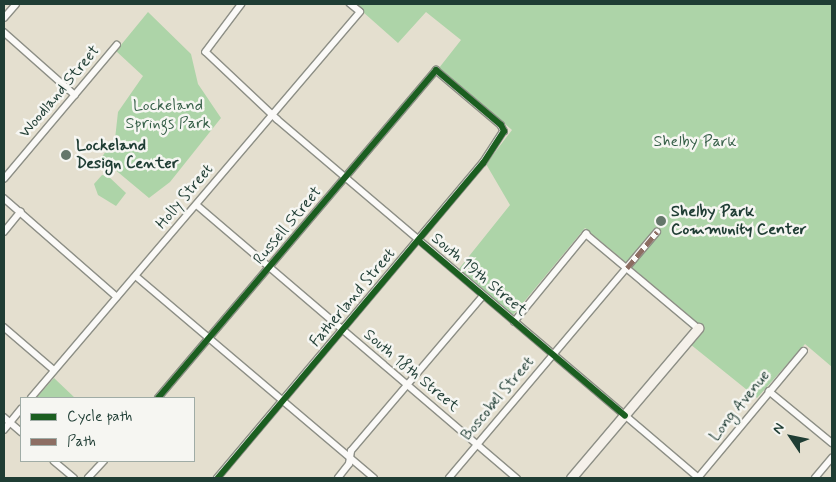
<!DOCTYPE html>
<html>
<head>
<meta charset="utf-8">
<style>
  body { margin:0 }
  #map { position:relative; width:836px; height:482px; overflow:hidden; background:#e4dfcf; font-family:Mynerve,sans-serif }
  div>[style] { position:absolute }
  .green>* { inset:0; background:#add4a8 }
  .roads { filter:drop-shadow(1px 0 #8d8f86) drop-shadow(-1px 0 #8d8f86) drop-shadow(0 1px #8d8f86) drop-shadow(0 -1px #8d8f86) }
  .street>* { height:5.5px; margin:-2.75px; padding:0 2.75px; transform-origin:2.75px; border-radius:2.75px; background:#fbfaf8 }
  .secondary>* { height:9px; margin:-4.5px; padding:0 4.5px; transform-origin:4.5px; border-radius:4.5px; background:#f5f1ea }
  .quiet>* { height:5px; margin-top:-2.5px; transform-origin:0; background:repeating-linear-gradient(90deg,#8d6e63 0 10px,transparent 0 15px) }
  .cycleway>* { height:6px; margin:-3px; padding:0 3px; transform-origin:3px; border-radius:3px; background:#1b5e20 }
  .dots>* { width:14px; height:14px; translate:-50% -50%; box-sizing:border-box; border:2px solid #f6f6f2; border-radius:50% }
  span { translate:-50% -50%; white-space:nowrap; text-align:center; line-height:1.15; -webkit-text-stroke:5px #f6f6f2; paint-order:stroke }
  .street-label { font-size:16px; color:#1f3d34 }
  .park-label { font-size:16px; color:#376049 }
  .poi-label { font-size:16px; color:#1f3d34; font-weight:700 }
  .left { translate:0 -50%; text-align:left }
  .frame { position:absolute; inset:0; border:5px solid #1f3d34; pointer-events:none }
  .legend { position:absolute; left:20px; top:397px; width:175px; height:65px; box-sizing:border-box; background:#f6f6f2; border:1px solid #a0aca6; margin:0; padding:6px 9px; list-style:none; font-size:15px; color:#1f3d34 }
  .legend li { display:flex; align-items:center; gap:10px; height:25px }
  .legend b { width:25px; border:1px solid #a0aca6 }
  .north { position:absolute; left:766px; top:412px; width:50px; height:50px; -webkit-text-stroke:4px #f6f6f2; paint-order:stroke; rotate:304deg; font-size:14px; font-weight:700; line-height:20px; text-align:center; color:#1f3d34 }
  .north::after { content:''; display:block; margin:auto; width:18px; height:22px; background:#1f3d34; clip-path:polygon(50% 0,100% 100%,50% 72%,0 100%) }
</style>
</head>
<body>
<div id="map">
  <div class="green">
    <div style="clip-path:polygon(354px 4px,832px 4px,832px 367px,805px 344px,757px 398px,690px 344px,704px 328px,585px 228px,513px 315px,458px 270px,510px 205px,486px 164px,512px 130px,439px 68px,461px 40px,426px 12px,398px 43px)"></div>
    <div style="clip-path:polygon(148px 12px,191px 54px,198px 84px,221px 118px,170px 182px,149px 198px,101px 158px,115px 139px,118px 112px,143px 76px,116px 51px)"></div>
    <div style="clip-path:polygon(102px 175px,108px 176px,126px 193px,116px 206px,98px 195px,94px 184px)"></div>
    <div style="clip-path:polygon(54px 378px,75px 398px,36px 398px)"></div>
  </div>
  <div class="roads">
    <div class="street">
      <div style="left:242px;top:4px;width:60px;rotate:126.9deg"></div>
      <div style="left:206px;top:52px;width:98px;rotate:43.3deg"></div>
      <div style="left:277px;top:119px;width:554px;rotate:40.39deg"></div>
      <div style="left:4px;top:18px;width:18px;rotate:-49deg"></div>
      <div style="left:4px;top:32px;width:95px;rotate:41.6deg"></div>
      <div style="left:4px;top:179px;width:175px;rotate:-49.9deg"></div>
      <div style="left:4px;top:198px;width:150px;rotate:41.2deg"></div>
      <div style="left:197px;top:205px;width:421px;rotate:40.5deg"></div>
      <div style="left:4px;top:232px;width:26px;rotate:-51deg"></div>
      <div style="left:136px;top:276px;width:312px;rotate:40.3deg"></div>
      <div style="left:514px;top:322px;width:114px;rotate:-50.7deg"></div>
      <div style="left:586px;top:234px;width:146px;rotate:40deg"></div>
      <div style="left:4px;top:327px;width:66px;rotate:40.7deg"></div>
      <div style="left:769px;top:391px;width:82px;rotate:39.5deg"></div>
      <div style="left:31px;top:398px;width:507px;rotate:-49.56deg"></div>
      <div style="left:360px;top:12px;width:13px;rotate:-141deg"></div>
      <div style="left:158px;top:398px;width:430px;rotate:-49.7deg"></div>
      <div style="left:436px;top:70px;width:85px;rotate:40.2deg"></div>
      <div style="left:501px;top:125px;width:7px;rotate:63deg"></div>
      <div style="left:504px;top:131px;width:38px;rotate:123deg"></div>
      <div style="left:483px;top:163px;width:412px;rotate:130.1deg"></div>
      <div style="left:4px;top:417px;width:23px;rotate:41deg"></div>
      <div style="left:4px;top:430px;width:27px;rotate:-51deg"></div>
      <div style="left:54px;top:461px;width:26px;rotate:40deg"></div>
      <div style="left:88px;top:478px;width:23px;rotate:-47deg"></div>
      <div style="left:338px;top:478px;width:18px;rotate:-52deg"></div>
      <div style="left:349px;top:464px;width:13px;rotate:-81deg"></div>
      <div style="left:351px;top:451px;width:204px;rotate:-49.6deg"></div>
      <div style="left:449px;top:478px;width:322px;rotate:-49.8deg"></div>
      <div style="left:698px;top:478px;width:165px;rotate:-50.2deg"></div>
      <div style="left:815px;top:478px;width:26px;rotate:-50deg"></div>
    </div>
    <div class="secondary">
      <div style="left:571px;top:478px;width:197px;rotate:-49.7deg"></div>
    </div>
  </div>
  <div class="quiet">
    <div style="left:627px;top:268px;width:47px;rotate:-50.2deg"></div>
  </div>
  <div class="cycleway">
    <div style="left:419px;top:241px;width:270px;rotate:40.3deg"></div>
    <div style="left:158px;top:398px;width:430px;rotate:-49.7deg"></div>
    <div style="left:436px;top:70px;width:85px;rotate:40.2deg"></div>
    <div style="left:501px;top:125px;width:7px;rotate:63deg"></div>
    <div style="left:504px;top:131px;width:38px;rotate:123deg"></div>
    <div style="left:483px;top:163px;width:412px;rotate:130.1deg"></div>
  </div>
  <div class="dots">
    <div style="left:66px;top:155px;background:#64766a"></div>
    <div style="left:661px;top:221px;background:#64766a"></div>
  </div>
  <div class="street-label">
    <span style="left:60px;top:92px;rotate:-50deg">Woodland Street</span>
    <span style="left:185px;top:197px;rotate:-50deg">Holly Street</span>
    <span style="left:288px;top:226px;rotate:-50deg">Russell Street</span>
    <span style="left:479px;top:275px;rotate:40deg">South 19th Street</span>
    <span style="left:353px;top:298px;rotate:-50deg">Fatherland Street</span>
    <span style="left:411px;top:371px;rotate:40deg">South 18th Street</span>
    <span style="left:498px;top:399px;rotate:-50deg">Boscobel Street</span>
    <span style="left:740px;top:406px;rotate:-51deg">Long Avenue</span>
  </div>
  <div class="park-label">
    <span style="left:168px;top:115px">Lockeland<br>Springs Park</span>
    <span style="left:695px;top:142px">Shelby Park</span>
  </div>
  <div class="poi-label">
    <span class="left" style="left:76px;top:155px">Lockeland<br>Design Center</span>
    <span class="left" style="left:671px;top:221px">Shelby Park<br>Community Center</span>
  </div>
  <div class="frame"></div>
  <ul class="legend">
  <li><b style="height:6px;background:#1b5e20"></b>Cycle path</li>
  <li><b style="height:6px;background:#8d6e63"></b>Path</li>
  </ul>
  <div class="north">N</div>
</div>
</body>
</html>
